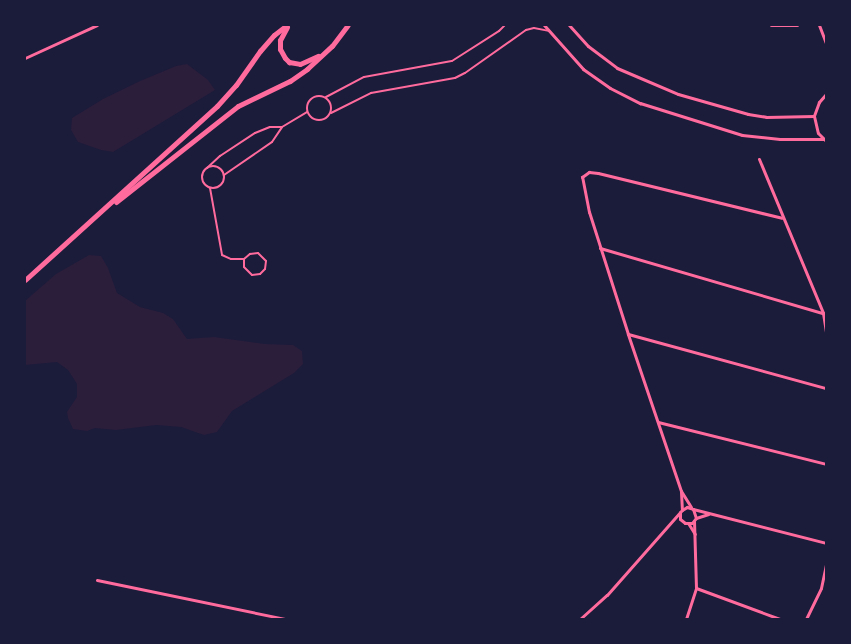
<!DOCTYPE html>
<html>
<head>
<meta charset="utf-8">
<style>
  body { margin:0 }
  #map { position:relative; width:851px; height:644px; overflow:hidden; background:#1b1b3a; font-family:Commissioner,sans-serif }
  div>[style] { position:absolute }
  .green>* { inset:0; background:#2a1e3b }
  .service>* { height:2px; margin:-1px; padding:0 1px; transform-origin:1px; border-radius:1px; background:#ff6b9d }
  .service>.ring { margin:-1px; padding:0; box-sizing:content-box; background:none; border:2px solid #ff6b9d; border-radius:50% }
  .minor>* { height:3px; margin:-1.5px; padding:0 1.5px; transform-origin:1.5px; border-radius:1.5px; background:#ff6b9d }
  .primary>* { height:5px; margin:-2.5px; padding:0 2.5px; transform-origin:2.5px; border-radius:2.5px; background:#ff6b9d }
  span { translate:-50% -50%; white-space:nowrap; text-align:center; line-height:1.15; -webkit-text-stroke:4px #1b1b3a; paint-order:stroke }
  .frame { position:absolute; inset:0; border:26px solid #1b1b3a; pointer-events:none }
</style>
</head>
<body>
<div id="map">
  <div class="green">
    <div style="clip-path:polygon(187px 64px,208px 80px,215px 90px,113px 152px,101px 150px,78px 142px,71px 130px,72px 118px,103px 99px,140px 81px,176px 66px)"></div>
    <div style="clip-path:polygon(89px 255px,101px 256px,108px 268px,117px 293px,140px 307px,163px 313px,173px 319px,187px 339px,214px 337px,265px 344px,293px 345px,302px 351px,303px 364px,294px 373px,232px 411px,217px 432px,204px 435px,181px 427px,156px 425px,116px 430px,95px 428px,87px 431px,73px 429px,68px 418px,67px 412px,77px 397px,77px 384px,68px 370px,57px 362px,25px 365px,25px 301px,56px 274px)"></div>
  </div>
  <div class="service">
    <div class="ring" style="left:307px;top:96px;width:22px;height:22px"></div>
    <div style="left:326px;top:97px;width:43px;rotate:-27.8deg"></div>
    <div style="left:364px;top:77px;width:89px;rotate:-10.3deg"></div>
    <div style="left:452px;top:61px;width:56px;rotate:-32.6deg"></div>
    <div style="left:499px;top:31px;width:8px;rotate:-45deg"></div>
    <div style="left:331px;top:113px;width:45px;rotate:-26.6deg"></div>
    <div style="left:371px;top:93px;width:85px;rotate:-10.1deg"></div>
    <div style="left:455px;top:78px;width:11px;rotate:-27deg"></div>
    <div style="left:465px;top:73px;width:75px;rotate:-35.2deg"></div>
    <div style="left:526px;top:30px;width:8px;rotate:-14deg"></div>
    <div style="left:534px;top:28px;width:15px;rotate:11deg"></div>
    <div class="ring" style="left:202px;top:166px;width:20px;height:20px"></div>
    <div style="left:207px;top:168px;width:18px;rotate:-43deg"></div>
    <div style="left:220px;top:156px;width:42px;rotate:-33.3deg"></div>
    <div style="left:255px;top:133px;width:16px;rotate:-22deg"></div>
    <div style="left:270px;top:127px;width:12px"></div>
    <div style="left:282px;top:127px;width:29px;rotate:-31deg"></div>
    <div style="left:224px;top:175px;width:58px;rotate:-34.5deg"></div>
    <div style="left:272px;top:142px;width:18px;rotate:-56deg"></div>
    <div style="left:210px;top:188px;width:68px;rotate:79.8deg"></div>
    <div style="left:222px;top:255px;width:10px;rotate:24deg"></div>
    <div style="left:231px;top:259px;width:13px"></div>
    <div style="left:244px;top:259px;width:8px;rotate:-40deg"></div>
    <div style="left:250px;top:254px;width:8px;rotate:-7deg"></div>
    <div style="left:258px;top:253px;width:11px;rotate:45deg"></div>
    <div style="left:266px;top:261px;width:8px;rotate:97deg"></div>
    <div style="left:265px;top:269px;width:7px;rotate:135deg"></div>
    <div style="left:260px;top:274px;width:8px;rotate:173deg"></div>
    <div style="left:252px;top:275px;width:11px;rotate:-135deg"></div>
    <div style="left:244px;top:267px;width:8px;rotate:-90deg"></div>
  </div>
  <div class="minor">
    <div style="left:544px;top:25px;width:59px;rotate:48.4deg"></div>
    <div style="left:583px;top:69px;width:33px;rotate:35deg"></div>
    <div style="left:610px;top:88px;width:34px;rotate:27deg"></div>
    <div style="left:640px;top:103px;width:107px;rotate:17.4deg"></div>
    <div style="left:742px;top:135px;width:38px;rotate:6deg"></div>
    <div style="left:780px;top:139px;width:44px"></div>
    <div style="left:569px;top:25px;width:28px;rotate:48deg"></div>
    <div style="left:588px;top:46px;width:36px;rotate:37deg"></div>
    <div style="left:617px;top:68px;width:66px;rotate:23.1deg"></div>
    <div style="left:678px;top:94px;width:73px;rotate:15.9deg"></div>
    <div style="left:748px;top:114px;width:18px;rotate:9deg"></div>
    <div style="left:766px;top:117px;width:48px;rotate:-1.2deg"></div>
    <div style="left:771px;top:25px;width:26px"></div>
    <div style="left:819px;top:25px;width:19px;rotate:69deg"></div>
    <div style="left:25px;top:58px;width:79px;rotate:-24.6deg"></div>
    <div style="left:826px;top:94px;width:11px;rotate:131deg"></div>
    <div style="left:819px;top:102px;width:15px;rotate:110deg"></div>
    <div style="left:814px;top:116px;width:17px;rotate:77deg"></div>
    <div style="left:818px;top:133px;width:11px;rotate:45deg"></div>
    <div style="left:759px;top:159px;width:167px;rotate:67.4deg"></div>
    <div style="left:823px;top:313px;width:19px;rotate:81deg"></div>
    <div style="left:600px;top:248px;width:235px;rotate:16.3deg"></div>
    <div style="left:628px;top:334px;width:205px;rotate:15.3deg"></div>
    <div style="left:658px;top:422px;width:173px;rotate:14deg"></div>
    <div style="left:681px;top:492px;width:18px;rotate:87deg"></div>
    <div style="left:691px;top:507px;width:19px;rotate:-122deg"></div>
    <div style="left:681px;top:491px;width:166px;rotate:-108.7deg"></div>
    <div style="left:628px;top:334px;width:128px;rotate:-107.7deg"></div>
    <div style="left:589px;top:212px;width:36px;rotate:-101deg"></div>
    <div style="left:582px;top:177px;width:9px;rotate:-36deg"></div>
    <div style="left:589px;top:172px;width:9px;rotate:6deg"></div>
    <div style="left:598px;top:173px;width:189px;rotate:13.7deg"></div>
    <div style="left:693px;top:509px;width:137px;rotate:14.3deg"></div>
    <div style="left:696px;top:518px;width:13px;rotate:-18deg"></div>
    <div style="left:688px;top:523px;width:13px;rotate:58deg"></div>
    <div style="left:97px;top:580px;width:193px;rotate:11.7deg"></div>
    <div style="left:696px;top:588px;width:90px;rotate:20.3deg"></div>
    <div style="left:580px;top:619px;width:36px;rotate:-42deg"></div>
    <div style="left:607px;top:595px;width:113px;rotate:-48.6deg"></div>
    <div style="left:682px;top:510px;width:6px;rotate:-31deg"></div>
    <div style="left:687px;top:507px;width:6px;rotate:18deg"></div>
    <div style="left:693px;top:509px;width:9px;rotate:72deg"></div>
    <div style="left:696px;top:518px;width:6px;rotate:129deg"></div>
    <div style="left:692px;top:523px;width:7px;rotate:180deg"></div>
    <div style="left:685px;top:523px;width:6px;rotate:-141deg"></div>
    <div style="left:680px;top:519px;width:7px;rotate:-90deg"></div>
    <div style="left:686px;top:619px;width:33px;rotate:-72deg"></div>
    <div style="left:696px;top:588px;width:67px;rotate:-91.7deg"></div>
    <div style="left:806px;top:619px;width:34px;rotate:-64deg"></div>
    <div style="left:821px;top:588px;width:25px;rotate:-78deg"></div>
  </div>
  <div class="primary">
    <div style="left:287px;top:27px;width:15px;rotate:118deg"></div>
    <div style="left:280px;top:40px;width:9px;rotate:90deg"></div>
    <div style="left:280px;top:49px;width:10px;rotate:61deg"></div>
    <div style="left:285px;top:58px;width:6px;rotate:45deg"></div>
    <div style="left:289px;top:62px;width:11px;rotate:10deg"></div>
    <div style="left:300px;top:64px;width:20px;rotate:-24deg"></div>
    <div style="left:116px;top:202px;width:155px;rotate:-38.2deg"></div>
    <div style="left:238px;top:106px;width:58px;rotate:-25.7deg"></div>
    <div style="left:290px;top:81px;width:21px;rotate:-35deg"></div>
    <div style="left:307px;top:69px;width:34px;rotate:-43deg"></div>
    <div style="left:332px;top:46px;width:26px;rotate:-53deg"></div>
    <div style="left:25px;top:280px;width:259px;rotate:-42.2deg"></div>
    <div style="left:217px;top:106px;width:28px;rotate:-48deg"></div>
    <div style="left:236px;top:85px;width:42px;rotate:-54.8deg"></div>
    <div style="left:260px;top:51px;width:21px;rotate:-49deg"></div>
    <div style="left:274px;top:35px;width:16px;rotate:-38deg"></div>
  </div>
  <div class="frame"></div>
</div>
</body>
</html>
